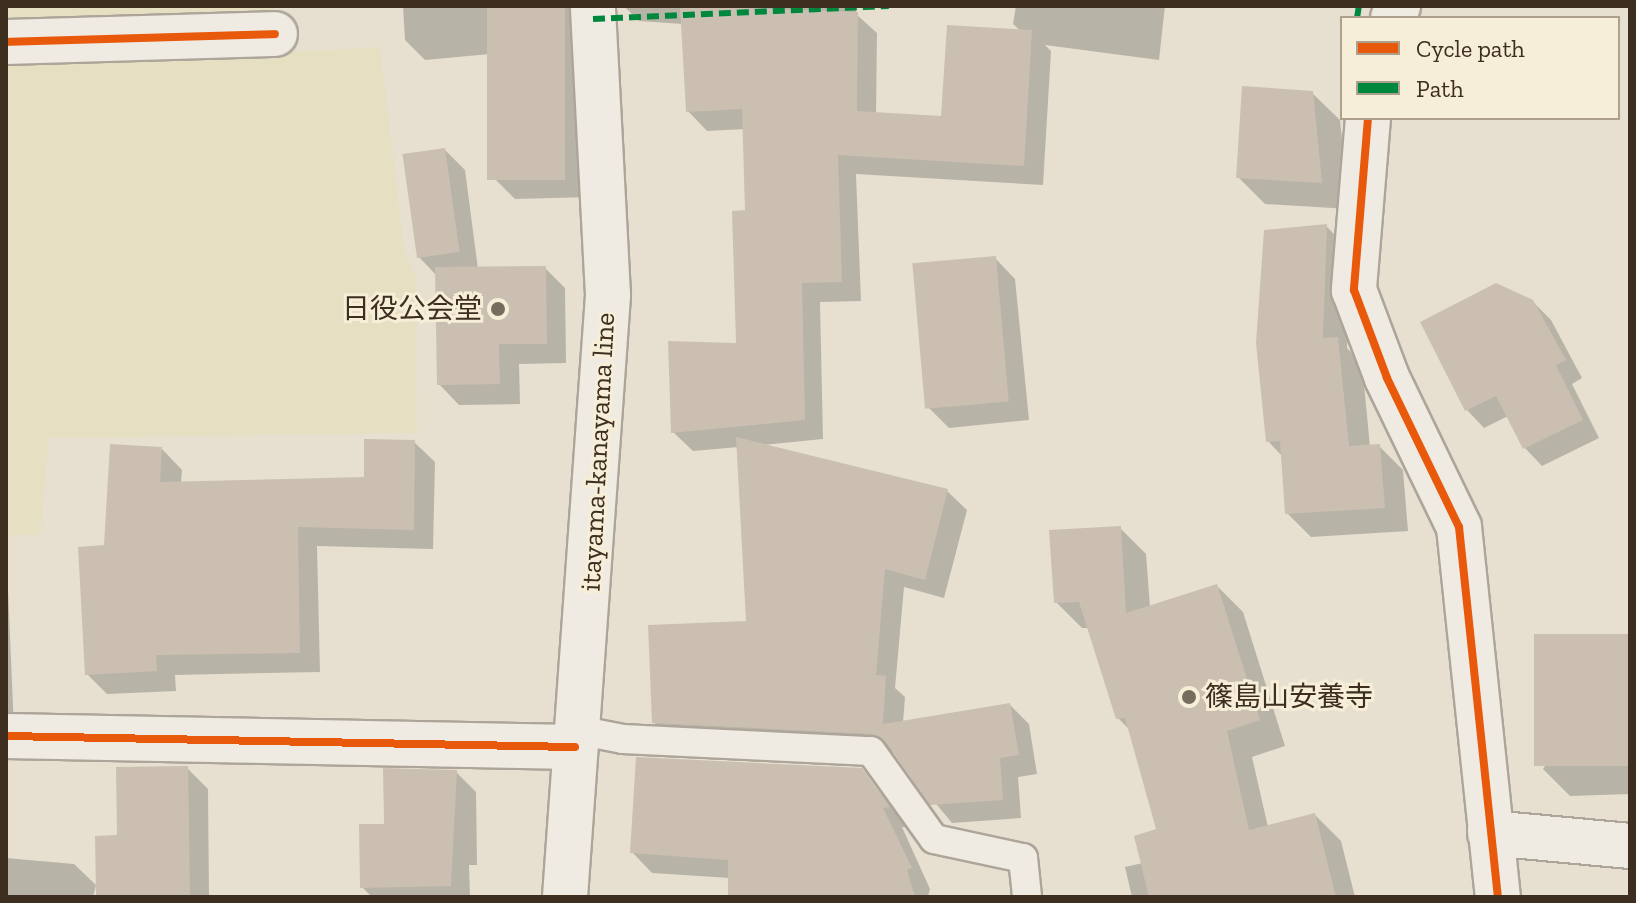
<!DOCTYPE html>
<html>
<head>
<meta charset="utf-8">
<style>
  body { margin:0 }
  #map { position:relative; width:1636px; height:903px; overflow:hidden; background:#e7e0d1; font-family:"Zilla Slab","Noto Sans JP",serif }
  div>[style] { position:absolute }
  .farmland>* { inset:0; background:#e6dfc2 }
  .shadow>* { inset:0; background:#0003 }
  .building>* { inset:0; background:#cbbfb2; transform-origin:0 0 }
  .roads { filter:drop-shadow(2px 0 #ada599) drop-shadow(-2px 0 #ada599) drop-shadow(0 2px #ada599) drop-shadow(0 -2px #ada599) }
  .service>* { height:28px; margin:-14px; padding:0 14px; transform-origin:14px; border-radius:14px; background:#efebe3 }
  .minor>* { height:44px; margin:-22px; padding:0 22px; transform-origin:22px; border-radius:22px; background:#efebe3 }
  .secondary>* { height:44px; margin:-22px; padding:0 22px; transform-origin:22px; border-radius:22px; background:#efebe3 }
  .quiet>* { height:6px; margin-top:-3px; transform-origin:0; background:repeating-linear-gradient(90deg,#00873e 0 12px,transparent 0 18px) }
  .cycleway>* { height:8px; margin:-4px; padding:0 4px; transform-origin:4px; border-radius:4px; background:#e8590c }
  .dots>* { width:22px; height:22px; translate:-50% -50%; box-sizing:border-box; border:4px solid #f7eed8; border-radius:50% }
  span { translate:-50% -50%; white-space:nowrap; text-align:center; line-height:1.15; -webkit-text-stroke:6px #f7eed8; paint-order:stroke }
  .poi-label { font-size:28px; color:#3d2e20 }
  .right { translate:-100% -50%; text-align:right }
  .left { translate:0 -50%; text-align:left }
  .street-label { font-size:28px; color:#3d2e20 }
  .frame { position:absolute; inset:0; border:8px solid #3d2e20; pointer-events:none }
  .legend { position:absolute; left:1340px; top:16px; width:280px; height:104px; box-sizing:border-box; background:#f7eed8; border:2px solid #ada18e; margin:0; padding:10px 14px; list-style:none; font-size:24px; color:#3d2e20 }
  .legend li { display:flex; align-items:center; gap:16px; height:40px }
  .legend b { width:40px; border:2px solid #ada18e }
</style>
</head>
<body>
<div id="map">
  <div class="farmland">
    <div style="clip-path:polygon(6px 6px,274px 6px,286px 52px,380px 47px,405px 255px,416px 276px,417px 433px,49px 438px,40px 535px,6px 535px)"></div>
  </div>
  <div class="shadow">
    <div style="clip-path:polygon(403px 6px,603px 6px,590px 197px,515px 199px,495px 179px,490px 54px,425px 60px,405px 40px)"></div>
    <div style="clip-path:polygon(624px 6px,856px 6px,856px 14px,877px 33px,876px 114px,943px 118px,1021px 31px,1013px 24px,1016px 6px,1165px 6px,1159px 60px,1045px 45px,1051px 51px,1043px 185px,856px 174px,861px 301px,820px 302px,823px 439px,763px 445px,947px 491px,967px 510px,944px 598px,904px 587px,895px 688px,905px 697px,903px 723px,1010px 705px,1029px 724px,1037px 774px,1018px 777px,1021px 818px,952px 823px,894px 753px,673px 742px,654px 722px,748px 623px,739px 447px,693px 451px,673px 432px,738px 345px,747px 212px,745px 129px,707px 131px,688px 111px,683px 24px,639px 21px)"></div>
    <div style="clip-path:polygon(1312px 93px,1340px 120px,1349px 209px,1265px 204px,1238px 177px)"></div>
    <div style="clip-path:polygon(445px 150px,465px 170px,478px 269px,545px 268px,565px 288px,566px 363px,519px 364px,520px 404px,459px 405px,439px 384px,437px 276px,419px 257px)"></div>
    <div style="clip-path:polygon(1326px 226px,1350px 250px,1347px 348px,1362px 363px,1370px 447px,1379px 446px,1403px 470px,1408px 531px,1311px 537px,1287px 513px,1283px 457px,1268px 441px)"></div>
    <div style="clip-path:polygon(995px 258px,1015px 279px,1029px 420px,949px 428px,929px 408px)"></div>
    <div style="clip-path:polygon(1532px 301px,1551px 320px,1582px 378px,1572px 384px,1599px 438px,1542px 466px,1525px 448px,1508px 416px,1484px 428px,1467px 410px)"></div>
    <div style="clip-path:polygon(414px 442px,435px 462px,433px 549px,317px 546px,320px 672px,175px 675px,176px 691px,107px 694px,87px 674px,106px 547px,162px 449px,182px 470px,181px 483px,366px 479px)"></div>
    <div style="clip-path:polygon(1120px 528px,1146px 554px,1150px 607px,1217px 586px,1243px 612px,1285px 746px,1252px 757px,1268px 827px,1315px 815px,1341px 841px,1355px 897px,1132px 897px,1125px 867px,1143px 863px,1158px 831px,1131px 731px,1118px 718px,1089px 628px,1082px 628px,1056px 602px)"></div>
    <div style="clip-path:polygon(6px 565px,7px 566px,14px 729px,6px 729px)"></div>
    <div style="clip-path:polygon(1630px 636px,1630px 794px,1570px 796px,1543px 769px)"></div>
    <div style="clip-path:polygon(187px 768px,208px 789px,209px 897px,100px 897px)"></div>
    <div style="clip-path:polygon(861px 770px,908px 827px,902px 827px,930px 889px,928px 897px,730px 897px,730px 878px,652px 873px,632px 852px)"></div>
    <div style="clip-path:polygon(456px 772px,476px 792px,477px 865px,469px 865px,470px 897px,372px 897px,362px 887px,386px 826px)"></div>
    <div style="clip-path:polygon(6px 858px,74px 864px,96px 885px,93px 897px,6px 897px)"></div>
  </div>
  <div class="building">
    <div style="left:487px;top:6px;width:78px;height:174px"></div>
    <div style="clip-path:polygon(680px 6px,858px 12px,857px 111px,941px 116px,947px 25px,1032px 30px,1024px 166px,838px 155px,842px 282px,802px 283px,805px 420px,671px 433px,668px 341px,736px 343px,732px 211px,745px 210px,742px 109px,686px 112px)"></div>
    <div style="clip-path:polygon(1242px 86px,1313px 91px,1322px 183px,1236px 178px)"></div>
    <div style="left:445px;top:148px;width:105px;height:43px;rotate:82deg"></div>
    <div style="clip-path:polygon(1327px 224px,1323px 338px,1338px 337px,1349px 446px,1380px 444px,1385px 508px,1285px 514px,1280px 441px,1266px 442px,1256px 343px,1264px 230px)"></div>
    <div style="left:996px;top:256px;width:146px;height:84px;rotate:85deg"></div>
    <div style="clip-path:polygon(546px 266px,547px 344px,499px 344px,500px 384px,437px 385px,435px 267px)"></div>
    <div style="clip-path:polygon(1496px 283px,1533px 300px,1566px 360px,1556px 365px,1583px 420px,1523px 449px,1496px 396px,1465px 411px,1420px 322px)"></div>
    <div style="clip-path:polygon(736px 437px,948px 489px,925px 580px,885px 569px,876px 675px,886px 676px,883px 724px,1010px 703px,1019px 755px,1000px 758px,1003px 800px,930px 805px,885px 741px,872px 734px,652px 723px,648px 625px,746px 621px)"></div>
    <div style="clip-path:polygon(364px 439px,415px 440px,414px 530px,298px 527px,300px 653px,156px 655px,157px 671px,85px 675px,78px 547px,104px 545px,110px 444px,162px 447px,160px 482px,364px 477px)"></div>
    <div style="clip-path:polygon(1121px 526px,1126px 613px,1217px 584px,1260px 720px,1227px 731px,1249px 830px,1315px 813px,1336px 897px,1149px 897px,1134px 836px,1156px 829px,1125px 718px,1116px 719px,1079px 602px,1054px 603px,1049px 530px)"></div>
    <div style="left:1630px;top:634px;width:132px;height:96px;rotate:90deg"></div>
    <div style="clip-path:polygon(636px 757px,862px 768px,890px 807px,883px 808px,912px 868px,907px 870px,915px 897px,728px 897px,728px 860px,630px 853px)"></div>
    <div style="clip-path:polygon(188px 766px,190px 895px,96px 896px,95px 836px,117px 835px,116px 767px)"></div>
    <div style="clip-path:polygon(383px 768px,457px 770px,451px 886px,360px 888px,359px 824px,384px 824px)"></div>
  </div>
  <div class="roads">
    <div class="service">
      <div style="left:577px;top:730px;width:47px;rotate:11.1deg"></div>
      <div style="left:623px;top:739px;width:248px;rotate:2.8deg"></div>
      <div style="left:871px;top:751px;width:108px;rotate:54.4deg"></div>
      <div style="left:934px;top:839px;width:91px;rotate:12.1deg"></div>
      <div style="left:1023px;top:858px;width:39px;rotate:84deg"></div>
    </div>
    <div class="minor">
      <div style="left:1393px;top:18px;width:13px;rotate:-67deg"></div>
      <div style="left:6px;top:42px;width:269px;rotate:-1.7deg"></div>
      <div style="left:1368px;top:118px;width:173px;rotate:94.7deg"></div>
      <div style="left:1354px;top:290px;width:94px;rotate:69.4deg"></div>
      <div style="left:1387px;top:378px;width:165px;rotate:64.2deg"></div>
      <div style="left:1459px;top:527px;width:372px;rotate:84deg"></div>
      <div style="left:6px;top:736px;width:569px;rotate:1.11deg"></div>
      <div style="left:1490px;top:833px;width:141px;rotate:5.3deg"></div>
    </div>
    <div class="secondary">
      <div style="left:565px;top:897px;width:604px;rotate:-85.91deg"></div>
      <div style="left:608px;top:295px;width:289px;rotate:-93deg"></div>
    </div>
  </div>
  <div class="quiet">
    <div style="left:1357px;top:18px;width:12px;rotate:-81deg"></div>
    <div style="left:593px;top:19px;width:296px;rotate:-2.5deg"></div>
  </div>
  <div class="cycleway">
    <div style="left:6px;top:42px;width:269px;rotate:-1.7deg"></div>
    <div style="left:1368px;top:118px;width:173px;rotate:94.7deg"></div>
    <div style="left:1354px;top:290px;width:94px;rotate:69.4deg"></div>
    <div style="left:1387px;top:378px;width:165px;rotate:64.2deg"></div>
    <div style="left:1459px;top:527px;width:372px;rotate:84deg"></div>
    <div style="left:6px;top:736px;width:569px;rotate:1.11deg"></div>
  </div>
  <div class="dots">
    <div style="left:498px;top:309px;background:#786c5e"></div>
    <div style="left:1189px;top:697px;background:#786c5e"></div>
  </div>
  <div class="poi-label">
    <span class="right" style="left:482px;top:309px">日役公会堂</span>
    <span class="left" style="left:1205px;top:697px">篠島山安養寺</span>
  </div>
  <div class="street-label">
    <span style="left:598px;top:452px;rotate:-87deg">itayama-kanayama line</span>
  </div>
  <div class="frame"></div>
  <ul class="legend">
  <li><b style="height:10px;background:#e8590c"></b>Cycle path</li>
  <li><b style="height:10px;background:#00873e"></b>Path</li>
  </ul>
</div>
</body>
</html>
